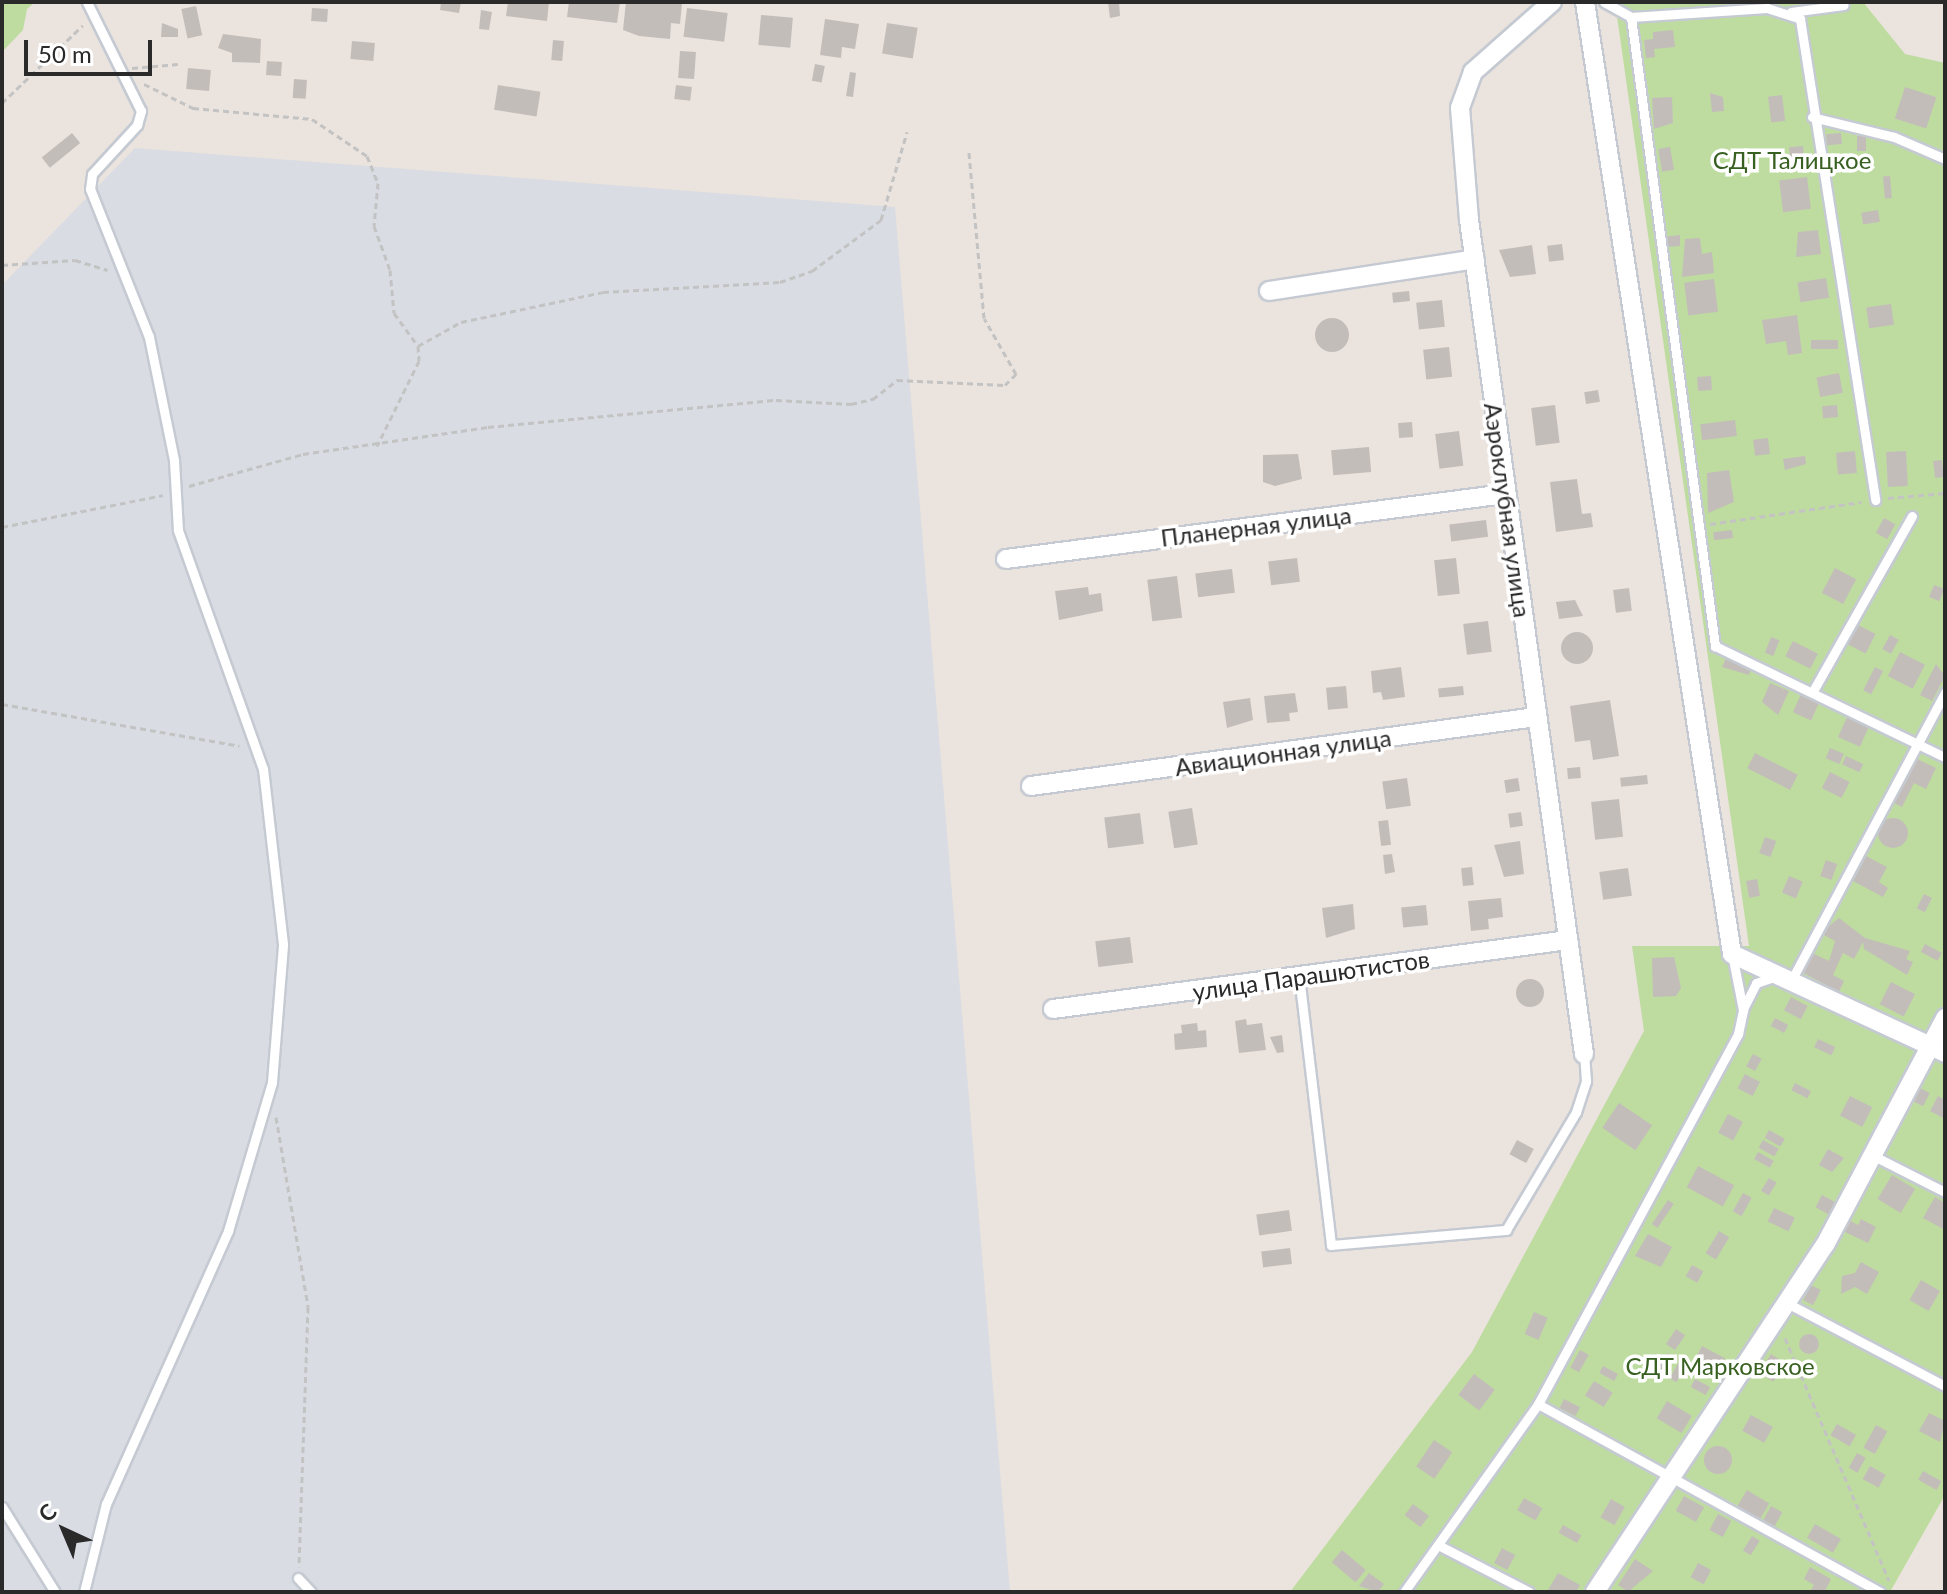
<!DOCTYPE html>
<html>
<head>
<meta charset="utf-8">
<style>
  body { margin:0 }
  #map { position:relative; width:1947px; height:1594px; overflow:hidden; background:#ebe3dd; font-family:Lato,sans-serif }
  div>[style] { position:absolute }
  .airport>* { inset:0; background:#d9dce3 }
  .green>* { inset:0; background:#bedc9f }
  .building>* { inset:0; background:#c3bdba; transform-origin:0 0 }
  .round { border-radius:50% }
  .path>* { height:3px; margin-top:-1.5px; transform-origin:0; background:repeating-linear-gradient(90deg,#c3c3c3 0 6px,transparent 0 10px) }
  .roads { filter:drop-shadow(2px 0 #c5cad2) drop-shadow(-2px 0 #c5cad2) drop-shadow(0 2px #c5cad2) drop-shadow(0 -2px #c5cad2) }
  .lane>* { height:9px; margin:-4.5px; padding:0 4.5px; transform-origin:4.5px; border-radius:4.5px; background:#fff }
  .street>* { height:18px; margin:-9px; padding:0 9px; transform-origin:9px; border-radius:9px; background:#fff }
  span { translate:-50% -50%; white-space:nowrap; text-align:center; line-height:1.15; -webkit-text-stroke:7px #fff; paint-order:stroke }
  .park-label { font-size:24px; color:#386021 }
  .street-label { font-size:24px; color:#2a2a2a }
  .frame { position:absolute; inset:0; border:4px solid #2a2a2a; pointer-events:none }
  .north { position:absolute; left:24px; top:1490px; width:80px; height:80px; -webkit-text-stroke:6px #fff; paint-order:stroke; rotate:316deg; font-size:22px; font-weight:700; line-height:32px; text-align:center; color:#2a2a2a }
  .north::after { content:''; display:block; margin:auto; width:28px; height:36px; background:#2a2a2a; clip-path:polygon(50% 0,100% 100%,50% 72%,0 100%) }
  .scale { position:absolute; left:24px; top:40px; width:128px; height:36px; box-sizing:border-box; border:4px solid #2a2a2a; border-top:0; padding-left:10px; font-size:24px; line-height:28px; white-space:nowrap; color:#2a2a2a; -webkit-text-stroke:6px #fff; paint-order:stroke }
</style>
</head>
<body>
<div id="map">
  <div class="airport">
    <div style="clip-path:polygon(135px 148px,895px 207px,1010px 1592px,2px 1592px,2px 285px)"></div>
  </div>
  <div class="green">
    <div style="clip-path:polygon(2px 2px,35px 2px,27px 9px,23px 30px,2px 52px)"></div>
    <div style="clip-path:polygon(1615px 2px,1863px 2px,1905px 54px,1945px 63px,1945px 1495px,1890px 1592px,1290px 1592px,1472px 1352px,1644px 1031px,1632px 946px,1749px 946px)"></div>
  </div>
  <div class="building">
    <div style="clip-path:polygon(441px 2px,461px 2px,459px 13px,440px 10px)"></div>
    <div style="clip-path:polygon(508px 2px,549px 2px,547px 21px,506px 16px)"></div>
    <div style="clip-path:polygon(569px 2px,620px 2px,617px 23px,567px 17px)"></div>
    <div style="clip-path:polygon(626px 2px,682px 4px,680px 24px,671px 23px,670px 39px,639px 36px,623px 30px)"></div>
    <div style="clip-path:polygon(1108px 2px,1119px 2px,1120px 16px,1110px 18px)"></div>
    <div style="left:196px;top:6px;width:30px;height:15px;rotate:78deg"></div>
    <div style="left:312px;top:8px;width:16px;height:13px;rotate:4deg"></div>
    <div style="left:687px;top:8px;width:41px;height:29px;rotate:7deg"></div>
    <div style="clip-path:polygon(481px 10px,492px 12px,489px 30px,479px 29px)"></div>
    <div style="left:761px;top:15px;width:32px;height:30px;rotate:5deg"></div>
    <div style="clip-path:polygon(825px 19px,859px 24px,855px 49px,842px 47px,841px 58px,820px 55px)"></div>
    <div style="clip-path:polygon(162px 23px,178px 29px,178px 37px,161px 37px)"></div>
    <div style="left:887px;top:23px;width:31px;height:31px;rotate:9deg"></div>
    <div style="clip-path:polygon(1673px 30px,1675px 47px,1654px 49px,1655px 57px,1646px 58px,1644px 40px,1653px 39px,1653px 32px)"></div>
    <div style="clip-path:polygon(223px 34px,261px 39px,260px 63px,232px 62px,232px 53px,218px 48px)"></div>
    <div style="left:553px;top:40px;width:11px;height:20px;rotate:5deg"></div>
    <div style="left:352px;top:41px;width:23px;height:18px;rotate:5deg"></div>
    <div style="left:680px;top:51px;width:16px;height:27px;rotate:4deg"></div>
    <div style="left:267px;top:61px;width:15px;height:14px;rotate:4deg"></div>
    <div style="left:815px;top:64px;width:10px;height:17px;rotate:11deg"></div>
    <div style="left:188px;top:68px;width:23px;height:21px;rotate:5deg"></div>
    <div style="clip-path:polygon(850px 72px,856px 73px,853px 97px,846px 96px)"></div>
    <div style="left:294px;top:79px;width:13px;height:19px;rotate:4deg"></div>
    <div style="left:498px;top:85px;width:43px;height:25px;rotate:9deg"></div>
    <div style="left:676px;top:85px;width:16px;height:14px;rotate:7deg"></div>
    <div style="left:1905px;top:87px;width:33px;height:33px;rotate:18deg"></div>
    <div style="clip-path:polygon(1710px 93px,1723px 97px,1724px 111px,1712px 112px)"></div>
    <div style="left:1782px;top:95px;width:26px;height:14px;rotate:83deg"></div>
    <div style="clip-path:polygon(1672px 97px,1673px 123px,1654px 129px,1652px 98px)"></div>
    <div style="left:72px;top:133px;width:13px;height:39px;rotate:51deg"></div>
    <div style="left:1841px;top:133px;width:11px;height:15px;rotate:85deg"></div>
    <div style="left:1857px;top:136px;width:9px;height:15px"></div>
    <div style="left:1803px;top:146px;width:22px;height:14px;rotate:85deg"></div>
    <div style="left:1670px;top:147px;width:23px;height:12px;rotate:80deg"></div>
    <div style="left:1890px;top:176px;width:22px;height:7px;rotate:85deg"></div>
    <div style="left:1807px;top:177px;width:32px;height:28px;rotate:83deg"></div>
    <div style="left:1878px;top:210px;width:12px;height:17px;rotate:81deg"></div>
    <div style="clip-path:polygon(1818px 230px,1821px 254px,1796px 257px,1798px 232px)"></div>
    <div style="clip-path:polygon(1680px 235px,1680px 246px,1665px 247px,1664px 237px)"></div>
    <div style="clip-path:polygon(1700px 238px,1702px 254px,1712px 252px,1714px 273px,1682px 277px,1685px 239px)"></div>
    <div style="left:1562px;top:244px;width:16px;height:15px;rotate:83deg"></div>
    <div style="clip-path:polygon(1532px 245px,1536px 274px,1510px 277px,1499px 250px)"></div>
    <div style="left:1826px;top:278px;width:20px;height:29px;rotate:81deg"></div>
    <div style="left:1714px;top:279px;width:33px;height:30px;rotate:83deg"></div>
    <div style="left:1409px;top:291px;width:10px;height:17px;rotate:84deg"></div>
    <div style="left:1442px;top:300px;width:27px;height:26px;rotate:84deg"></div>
    <div style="left:1891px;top:304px;width:21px;height:25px;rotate:82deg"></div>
    <div style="clip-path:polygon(1797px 315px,1802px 353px,1788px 355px,1786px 341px,1766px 344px,1762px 320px)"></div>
    <div class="round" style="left:1315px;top:318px;width:34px;height:34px"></div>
    <div style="left:1838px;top:340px;width:9px;height:27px;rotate:90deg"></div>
    <div style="left:1449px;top:347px;width:30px;height:26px;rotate:84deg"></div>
    <div style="left:1839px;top:373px;width:20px;height:23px;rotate:79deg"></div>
    <div style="left:1711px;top:376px;width:14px;height:14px;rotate:86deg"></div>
    <div style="left:1598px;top:390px;width:12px;height:14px;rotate:81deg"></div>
    <div style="left:1555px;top:405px;width:38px;height:24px;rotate:83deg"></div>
    <div style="left:1837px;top:405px;width:12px;height:15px;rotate:85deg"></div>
    <div style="left:1735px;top:420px;width:16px;height:35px;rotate:83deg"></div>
    <div style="left:1412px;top:422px;width:15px;height:14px;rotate:86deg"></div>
    <div style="left:1459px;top:431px;width:35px;height:24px;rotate:83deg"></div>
    <div style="left:1768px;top:438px;width:16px;height:15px;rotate:83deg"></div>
    <div style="left:1369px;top:447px;width:25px;height:38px;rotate:85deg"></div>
    <div style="left:1855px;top:451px;width:22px;height:19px;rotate:85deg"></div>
    <div style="left:1906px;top:451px;width:35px;height:20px;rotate:87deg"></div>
    <div style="clip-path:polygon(1298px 454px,1302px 479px,1275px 486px,1263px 482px,1263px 455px)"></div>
    <div style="clip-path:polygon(1805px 456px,1806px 464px,1785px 470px,1783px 459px)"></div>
    <div style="left:1942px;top:460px;width:17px;height:9px;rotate:83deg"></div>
    <div style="clip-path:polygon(1729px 470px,1734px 502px,1708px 513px,1707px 473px)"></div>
    <div style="clip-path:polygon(1577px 479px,1582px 514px,1591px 513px,1593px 527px,1556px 532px,1550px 482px)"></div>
    <div style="left:1884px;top:518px;width:13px;height:17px;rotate:29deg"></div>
    <div style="left:1486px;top:520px;width:17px;height:37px;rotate:83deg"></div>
    <div style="left:1732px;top:530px;width:8px;height:19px;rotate:83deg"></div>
    <div style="left:1297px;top:558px;width:24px;height:29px;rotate:83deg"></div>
    <div style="left:1456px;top:558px;width:36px;height:22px;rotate:84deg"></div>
    <div style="left:1835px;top:568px;width:24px;height:28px;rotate:28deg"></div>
    <div style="left:1232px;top:569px;width:24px;height:37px;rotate:83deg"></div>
    <div style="left:1177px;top:576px;width:42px;height:30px;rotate:83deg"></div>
    <div style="left:1934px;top:585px;width:11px;height:13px;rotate:22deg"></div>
    <div style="clip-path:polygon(1088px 587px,1089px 595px,1101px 593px,1103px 611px,1059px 620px,1055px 591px)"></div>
    <div style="left:1629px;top:588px;width:23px;height:16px;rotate:83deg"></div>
    <div style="clip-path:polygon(1575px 600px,1583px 616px,1559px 619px,1556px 602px)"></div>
    <div style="left:1488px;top:621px;width:31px;height:25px;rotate:83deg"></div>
    <div style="left:1856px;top:624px;width:22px;height:22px;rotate:27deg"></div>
    <div class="round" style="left:1561px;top:632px;width:32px;height:32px"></div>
    <div style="left:1890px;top:635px;width:10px;height:16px;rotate:29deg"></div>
    <div style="left:1771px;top:637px;width:9px;height:17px;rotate:21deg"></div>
    <div style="left:1793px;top:641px;width:28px;height:17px;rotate:27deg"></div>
    <div style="left:1900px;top:652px;width:28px;height:27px;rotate:27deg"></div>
    <div style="clip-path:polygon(1727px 656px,1752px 667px,1749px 675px,1722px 667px)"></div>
    <div style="clip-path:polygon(1936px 664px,1945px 676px,1932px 701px,1920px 695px)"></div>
    <div style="clip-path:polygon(1401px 667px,1405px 697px,1383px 700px,1381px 692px,1373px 693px,1371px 671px)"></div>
    <div style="left:1875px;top:667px;width:9px;height:26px;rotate:27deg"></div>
    <div style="clip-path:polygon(1770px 683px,1789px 691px,1778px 715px,1762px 702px)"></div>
    <div style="left:1346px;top:686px;width:22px;height:20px;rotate:85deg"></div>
    <div style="left:1463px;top:686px;width:9px;height:25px;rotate:84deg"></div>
    <div style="clip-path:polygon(1295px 693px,1298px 712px,1289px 713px,1290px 721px,1267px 723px,1264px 696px)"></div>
    <div style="left:1801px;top:694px;width:20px;height:20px;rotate:24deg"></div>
    <div style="clip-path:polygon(1250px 698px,1253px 720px,1227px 728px,1223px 702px)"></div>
    <div style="clip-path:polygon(1610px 700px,1619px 756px,1593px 760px,1590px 740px,1575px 742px,1570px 706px)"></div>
    <div style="left:1847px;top:717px;width:24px;height:22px;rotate:24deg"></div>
    <div style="left:1830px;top:748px;width:15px;height:11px;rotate:23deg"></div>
    <div style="left:1755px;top:753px;width:48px;height:17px;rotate:27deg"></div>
    <div style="left:1846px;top:756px;width:19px;height:9px;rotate:25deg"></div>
    <div style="clip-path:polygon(1913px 757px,1936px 768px,1926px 789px,1914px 783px,1902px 807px,1890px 801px)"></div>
    <div style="left:1580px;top:767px;width:11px;height:13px;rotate:85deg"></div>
    <div style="left:1830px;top:772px;width:22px;height:18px;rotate:27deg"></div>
    <div style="left:1647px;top:775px;width:9px;height:27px;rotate:84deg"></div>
    <div style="left:1407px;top:778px;width:28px;height:25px;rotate:82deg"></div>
    <div style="left:1518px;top:778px;width:13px;height:14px;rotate:81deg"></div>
    <div style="left:1619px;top:799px;width:38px;height:28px;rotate:84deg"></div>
    <div style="left:1192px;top:808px;width:37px;height:24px;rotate:81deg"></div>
    <div style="left:1521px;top:812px;width:14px;height:13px;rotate:82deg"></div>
    <div style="left:1140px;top:813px;width:31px;height:36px;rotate:83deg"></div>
    <div class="round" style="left:1878px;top:818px;width:30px;height:30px"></div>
    <div style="left:1388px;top:820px;width:25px;height:10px;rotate:83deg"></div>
    <div style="left:1765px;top:837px;width:12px;height:17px;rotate:20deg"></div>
    <div style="clip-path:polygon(1520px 841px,1524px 874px,1504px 877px,1494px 845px)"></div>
    <div style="clip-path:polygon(1392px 854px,1395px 872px,1385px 874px,1383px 855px)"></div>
    <div style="clip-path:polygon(1866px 856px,1887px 867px,1879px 882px,1888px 888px,1883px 897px,1853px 881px)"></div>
    <div style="left:1826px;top:860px;width:12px;height:17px;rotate:20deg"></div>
    <div style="left:1472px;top:867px;width:18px;height:11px;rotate:84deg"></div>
    <div style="left:1628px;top:868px;width:28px;height:29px;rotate:82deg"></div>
    <div style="left:1789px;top:876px;width:15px;height:18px;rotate:23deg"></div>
    <div style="left:1757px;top:879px;width:17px;height:11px;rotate:80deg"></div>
    <div style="left:1924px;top:894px;width:9px;height:16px;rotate:27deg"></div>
    <div style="clip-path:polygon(1501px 898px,1503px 917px,1488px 919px,1489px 929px,1471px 931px,1468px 901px)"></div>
    <div style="clip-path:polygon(1353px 904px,1355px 929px,1326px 938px,1322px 908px)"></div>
    <div style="left:1426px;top:905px;width:20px;height:25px;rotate:84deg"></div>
    <div style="clip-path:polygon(1839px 918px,1865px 938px,1910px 951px,1906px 959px,1913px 962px,1907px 975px,1864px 949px,1863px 942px,1854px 959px,1843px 953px,1833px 975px,1844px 981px,1839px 992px,1800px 971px,1810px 952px,1829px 961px,1835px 941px,1820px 933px)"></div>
    <div style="left:1130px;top:937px;width:26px;height:35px;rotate:83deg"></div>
    <div style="left:1925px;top:944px;width:19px;height:9px;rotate:28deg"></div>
    <div style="clip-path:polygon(1674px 957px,1681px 988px,1676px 996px,1653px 997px,1652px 958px)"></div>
    <div class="round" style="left:1516px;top:979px;width:28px;height:28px"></div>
    <div style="left:1891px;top:982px;width:27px;height:25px;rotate:27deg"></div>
    <div style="left:1791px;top:997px;width:19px;height:15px;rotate:28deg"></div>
    <div style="left:1775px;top:1018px;width:15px;height:9px;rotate:28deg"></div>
    <div style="clip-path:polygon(1246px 1019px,1247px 1025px,1262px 1023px,1266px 1050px,1239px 1053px,1235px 1021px)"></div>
    <div style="clip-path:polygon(1197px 1023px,1198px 1031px,1206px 1030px,1207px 1047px,1175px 1050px,1174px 1034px,1182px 1033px,1181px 1025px)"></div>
    <div style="clip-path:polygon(1282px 1035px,1284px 1052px,1277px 1053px,1270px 1037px)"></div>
    <div style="left:1818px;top:1039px;width:19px;height:9px;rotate:25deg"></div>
    <div style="left:1753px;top:1054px;width:10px;height:14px;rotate:29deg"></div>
    <div style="left:1745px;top:1074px;width:17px;height:16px;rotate:28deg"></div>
    <div style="left:1795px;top:1083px;width:18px;height:8px;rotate:27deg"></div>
    <div style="left:1920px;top:1088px;width:11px;height:15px;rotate:27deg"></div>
    <div style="left:1850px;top:1096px;width:25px;height:22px;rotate:27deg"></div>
    <div style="clip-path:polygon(1938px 1096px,1945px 1100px,1945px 1119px,1930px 1111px)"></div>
    <div style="left:1619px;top:1103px;width:40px;height:30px;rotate:34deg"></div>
    <div style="left:1728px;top:1114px;width:17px;height:21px;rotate:28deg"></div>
    <div style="left:1769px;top:1130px;width:18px;height:9px;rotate:29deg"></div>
    <div style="left:1517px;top:1140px;width:19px;height:16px;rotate:28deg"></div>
    <div style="left:1763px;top:1140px;width:18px;height:9px;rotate:29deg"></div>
    <div style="clip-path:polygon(1828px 1149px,1844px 1158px,1832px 1172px,1819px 1165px)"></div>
    <div style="left:1758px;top:1152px;width:18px;height:8px;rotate:29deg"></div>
    <div style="left:1698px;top:1166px;width:41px;height:24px;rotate:28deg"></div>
    <div style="left:1892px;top:1175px;width:27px;height:28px;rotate:31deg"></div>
    <div style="left:1769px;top:1178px;width:9px;height:15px;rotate:32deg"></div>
    <div style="left:1743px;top:1193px;width:10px;height:21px;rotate:29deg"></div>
    <div style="left:1822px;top:1195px;width:15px;height:14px;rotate:28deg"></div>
    <div style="clip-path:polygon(1935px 1197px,1945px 1203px,1945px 1230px,1923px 1218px)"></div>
    <div style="left:1668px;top:1200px;width:7px;height:29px;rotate:34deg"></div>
    <div style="left:1774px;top:1208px;width:23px;height:15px;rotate:25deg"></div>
    <div style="left:1289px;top:1210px;width:21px;height:33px;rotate:82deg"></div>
    <div style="clip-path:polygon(1861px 1219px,1876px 1227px,1868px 1243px,1843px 1231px,1849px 1220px,1858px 1225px)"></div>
    <div style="left:1719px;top:1231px;width:12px;height:26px;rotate:31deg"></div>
    <div style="clip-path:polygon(1648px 1234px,1672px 1247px,1661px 1267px,1635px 1256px)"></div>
    <div style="left:1290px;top:1248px;width:16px;height:29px;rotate:83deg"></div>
    <div style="clip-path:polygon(1861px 1262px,1879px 1272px,1867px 1294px,1855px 1287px,1841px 1294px,1842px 1276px,1855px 1273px)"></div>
    <div style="left:1692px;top:1265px;width:13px;height:13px;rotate:29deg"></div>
    <div style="left:1921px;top:1280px;width:22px;height:23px;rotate:30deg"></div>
    <div style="left:1811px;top:1285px;width:11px;height:17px;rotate:27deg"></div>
    <div style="left:1534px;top:1312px;width:15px;height:24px;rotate:23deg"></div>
    <div style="left:1676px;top:1329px;width:11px;height:18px;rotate:34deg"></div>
    <div class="round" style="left:1799px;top:1334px;width:20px;height:20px"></div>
    <div style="left:1702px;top:1346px;width:26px;height:18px;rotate:28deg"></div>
    <div style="left:1580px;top:1350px;width:10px;height:20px;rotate:29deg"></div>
    <div style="left:1667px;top:1353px;width:7px;height:20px;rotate:34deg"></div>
    <div style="left:1771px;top:1354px;width:17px;height:22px;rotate:33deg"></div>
    <div style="left:1680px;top:1360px;width:8px;height:21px;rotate:30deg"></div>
    <div style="left:1603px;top:1366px;width:17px;height:8px;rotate:28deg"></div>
    <div style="left:1474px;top:1374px;width:26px;height:26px;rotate:37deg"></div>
    <div style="left:1695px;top:1379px;width:17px;height:9px;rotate:28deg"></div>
    <div style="left:1594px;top:1381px;width:22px;height:17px;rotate:32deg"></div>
    <div style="left:1564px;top:1399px;width:18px;height:10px;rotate:27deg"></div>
    <div style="left:1667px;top:1401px;width:29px;height:20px;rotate:31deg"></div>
    <div style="clip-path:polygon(1929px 1413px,1945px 1421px,1940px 1442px,1919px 1431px)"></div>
    <div style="left:1751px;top:1415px;width:25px;height:18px;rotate:29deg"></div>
    <div style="left:1837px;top:1424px;width:22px;height:13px;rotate:30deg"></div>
    <div style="left:1876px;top:1425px;width:13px;height:26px;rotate:29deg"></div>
    <div style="left:1434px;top:1440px;width:22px;height:32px;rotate:34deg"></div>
    <div class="round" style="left:1704px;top:1446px;width:28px;height:28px"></div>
    <div style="left:1857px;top:1453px;width:10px;height:17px;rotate:29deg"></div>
    <div style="left:1870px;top:1466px;width:18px;height:15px;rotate:29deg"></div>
    <div style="left:1923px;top:1471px;width:21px;height:10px;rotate:29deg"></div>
    <div style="left:1747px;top:1490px;width:26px;height:19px;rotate:31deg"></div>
    <div style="left:1684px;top:1496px;width:23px;height:17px;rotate:29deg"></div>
    <div style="left:1524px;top:1498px;width:21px;height:14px;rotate:29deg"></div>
    <div style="left:1611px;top:1499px;width:16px;height:21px;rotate:30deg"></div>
    <div style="left:1413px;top:1504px;width:20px;height:14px;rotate:37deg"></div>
    <div style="left:1771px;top:1506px;width:13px;height:16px;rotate:29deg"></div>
    <div style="left:1718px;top:1514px;width:15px;height:18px;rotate:28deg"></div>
    <div style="left:1815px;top:1524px;width:30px;height:16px;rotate:30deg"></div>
    <div style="left:1563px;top:1525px;width:21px;height:9px;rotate:29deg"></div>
    <div style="left:1752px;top:1536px;width:9px;height:17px;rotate:32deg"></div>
    <div style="left:1502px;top:1548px;width:15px;height:17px;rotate:28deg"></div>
    <div style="left:1342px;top:1550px;width:31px;height:16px;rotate:40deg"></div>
    <div style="clip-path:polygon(1635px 1559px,1653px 1571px,1628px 1592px,1618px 1585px)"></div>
    <div style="left:1698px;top:1563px;width:15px;height:16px;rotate:28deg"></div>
    <div style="clip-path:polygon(1810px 1567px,1831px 1579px,1825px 1591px,1811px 1590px,1814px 1585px,1804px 1579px)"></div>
    <div style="clip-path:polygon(1369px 1573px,1384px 1584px,1378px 1592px,1359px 1586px)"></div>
    <div style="clip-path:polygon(1558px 1573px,1580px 1585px,1576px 1592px,1548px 1590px)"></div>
  </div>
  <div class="path">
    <div style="left:132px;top:68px;width:46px;rotate:-5deg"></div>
    <div style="left:144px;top:84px;width:55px;rotate:26.1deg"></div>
    <div style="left:193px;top:108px;width:120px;rotate:5.3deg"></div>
    <div style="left:312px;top:119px;width:66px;rotate:33.9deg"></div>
    <div style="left:367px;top:156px;width:29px;rotate:68deg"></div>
    <div style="left:378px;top:183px;width:43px;rotate:95.3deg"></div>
    <div style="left:374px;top:226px;width:47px;rotate:70deg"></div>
    <div style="left:390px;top:270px;width:43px;rotate:84.7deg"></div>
    <div style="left:394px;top:313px;width:41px;rotate:54deg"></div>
    <div style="left:418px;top:346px;width:15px;rotate:86deg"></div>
    <div style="left:419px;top:361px;width:95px;rotate:116.3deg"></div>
    <div style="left:2px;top:103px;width:112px;rotate:-43.9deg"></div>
    <div style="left:2px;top:265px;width:73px;rotate:-3.9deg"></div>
    <div style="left:75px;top:260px;width:34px;rotate:17deg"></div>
    <div style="left:418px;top:346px;width:49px;rotate:-29.2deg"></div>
    <div style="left:461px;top:322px;width:145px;rotate:-11.9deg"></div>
    <div style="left:603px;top:292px;width:177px;rotate:-3.2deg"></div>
    <div style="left:780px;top:282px;width:34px;rotate:-19deg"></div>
    <div style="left:812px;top:271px;width:86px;rotate:-36.5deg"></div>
    <div style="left:881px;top:220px;width:92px;rotate:-73.5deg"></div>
    <div style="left:189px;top:486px;width:118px;rotate:-15.7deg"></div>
    <div style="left:303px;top:454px;width:187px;rotate:-8.3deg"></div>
    <div style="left:488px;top:427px;width:289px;rotate:-5.4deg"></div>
    <div style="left:776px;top:400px;width:75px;rotate:3.1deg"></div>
    <div style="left:851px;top:404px;width:23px;rotate:-13deg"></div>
    <div style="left:873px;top:399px;width:31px;rotate:-38deg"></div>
    <div style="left:897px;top:380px;width:108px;rotate:2.7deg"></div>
    <div style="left:1005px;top:385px;width:16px;rotate:-45deg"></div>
    <div style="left:1016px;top:374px;width:64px;rotate:-119.7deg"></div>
    <div style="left:984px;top:318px;width:167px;rotate:-95.2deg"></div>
    <div style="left:1888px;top:498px;width:57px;rotate:-5deg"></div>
    <div style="left:1710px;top:524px;width:153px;rotate:-8.3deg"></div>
    <div style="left:2px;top:527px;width:164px;rotate:-11.2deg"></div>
    <div style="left:2px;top:704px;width:241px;rotate:10deg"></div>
    <div style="left:276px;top:1117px;width:193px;rotate:80.4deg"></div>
    <div style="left:308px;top:1307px;width:260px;rotate:92deg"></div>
    <div style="left:1785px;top:1338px;width:264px;rotate:66.8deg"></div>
  </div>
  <div class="roads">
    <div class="lane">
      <div style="left:1604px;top:2px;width:31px;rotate:29deg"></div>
      <div style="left:1631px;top:17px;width:136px;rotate:-3.8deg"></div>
      <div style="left:1767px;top:8px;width:35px;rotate:18deg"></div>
      <div style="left:1800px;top:19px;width:487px;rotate:81.1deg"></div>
      <div style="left:1791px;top:12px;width:53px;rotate:-7.5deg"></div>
      <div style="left:1631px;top:17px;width:635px;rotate:82.39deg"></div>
      <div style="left:1715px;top:646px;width:255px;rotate:25.8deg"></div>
      <div style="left:1812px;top:117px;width:84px;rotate:13.7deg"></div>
      <div style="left:1894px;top:137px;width:56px;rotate:23.3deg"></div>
      <div style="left:1813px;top:691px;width:201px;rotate:-60.5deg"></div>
      <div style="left:1299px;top:976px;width:271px;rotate:83.2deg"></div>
      <div style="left:1331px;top:1245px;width:176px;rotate:-4.9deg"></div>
      <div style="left:1506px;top:1230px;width:137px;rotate:-59.3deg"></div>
      <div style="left:1576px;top:1112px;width:33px;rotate:-72deg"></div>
      <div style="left:1586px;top:1081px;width:27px;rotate:-94deg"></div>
      <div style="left:1792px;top:979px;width:325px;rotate:-61.9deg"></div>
      <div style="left:1744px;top:1007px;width:27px;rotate:-63deg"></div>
      <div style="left:1756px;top:983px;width:18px;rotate:-19deg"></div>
      <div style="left:1874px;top:1156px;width:80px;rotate:26.9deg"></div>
      <div style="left:1789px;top:1304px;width:176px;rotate:27.7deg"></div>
      <div style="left:1538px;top:1404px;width:390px;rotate:28.8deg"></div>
      <div style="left:2px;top:1507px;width:100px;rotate:58.1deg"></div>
      <div style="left:1440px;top:1546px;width:100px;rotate:27.3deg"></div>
      <div style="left:298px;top:1578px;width:19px;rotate:47deg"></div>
      <div style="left:84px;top:1592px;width:91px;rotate:-76deg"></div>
      <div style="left:106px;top:1504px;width:299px;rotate:-65.9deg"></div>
      <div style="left:228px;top:1231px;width:155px;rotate:-73.5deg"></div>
      <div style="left:272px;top:1082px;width:138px;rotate:-85.4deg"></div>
      <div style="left:283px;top:944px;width:176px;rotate:-96.5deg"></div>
      <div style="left:263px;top:769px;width:254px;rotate:-109.6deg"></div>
      <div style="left:178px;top:530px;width:70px;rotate:-93.3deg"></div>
      <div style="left:174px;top:460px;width:126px;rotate:-101.5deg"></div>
      <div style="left:149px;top:337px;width:159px;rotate:-111.7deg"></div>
      <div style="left:90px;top:189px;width:15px;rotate:-82deg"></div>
      <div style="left:92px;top:174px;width:67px;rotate:-47.4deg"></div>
      <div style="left:137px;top:125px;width:15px;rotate:-74deg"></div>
      <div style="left:141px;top:111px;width:122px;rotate:-116.4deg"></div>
      <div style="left:1404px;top:1592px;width:231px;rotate:-54.5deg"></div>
      <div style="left:1538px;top:1404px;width:421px;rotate:-61.6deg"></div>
      <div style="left:1738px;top:1034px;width:25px;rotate:-78deg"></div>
      <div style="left:1743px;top:1010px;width:57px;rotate:-101.1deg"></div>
    </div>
    <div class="street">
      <div style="left:1552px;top:2px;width:106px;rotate:138.5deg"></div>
      <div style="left:1473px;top:72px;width:38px;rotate:110deg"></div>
      <div style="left:1460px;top:108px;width:112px;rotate:85.4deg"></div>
      <div style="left:1469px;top:220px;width:842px;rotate:82.15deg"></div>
      <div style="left:1585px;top:2px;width:963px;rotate:81.22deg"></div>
      <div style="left:1732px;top:954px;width:235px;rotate:24.9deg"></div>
      <div style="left:1269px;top:291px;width:208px;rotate:-8.8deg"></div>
      <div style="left:1006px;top:559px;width:503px;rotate:-7.42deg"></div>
      <div style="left:1031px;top:786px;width:510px;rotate:-7.78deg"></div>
      <div style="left:1053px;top:1009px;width:520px;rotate:-7.63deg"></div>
      <div style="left:1595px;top:1592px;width:416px;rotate:-56.5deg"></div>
      <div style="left:1825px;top:1245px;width:257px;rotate:-62.1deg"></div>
    </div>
  </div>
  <div class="park-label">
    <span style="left:1792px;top:160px">СДТ Талицкое</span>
    <span style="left:1720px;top:1366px">СДТ Марковское</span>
  </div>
  <div class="street-label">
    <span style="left:1508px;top:510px;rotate:82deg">Аэроклубная улица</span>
    <span style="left:1256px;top:526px;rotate:-7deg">Планерная улица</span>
    <span style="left:1283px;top:752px;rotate:-8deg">Авиационная улица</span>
    <span style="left:1311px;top:975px;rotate:-8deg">улица Парашютистов</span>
  </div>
  <div class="frame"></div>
  <div class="north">С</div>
  <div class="scale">50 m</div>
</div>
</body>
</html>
